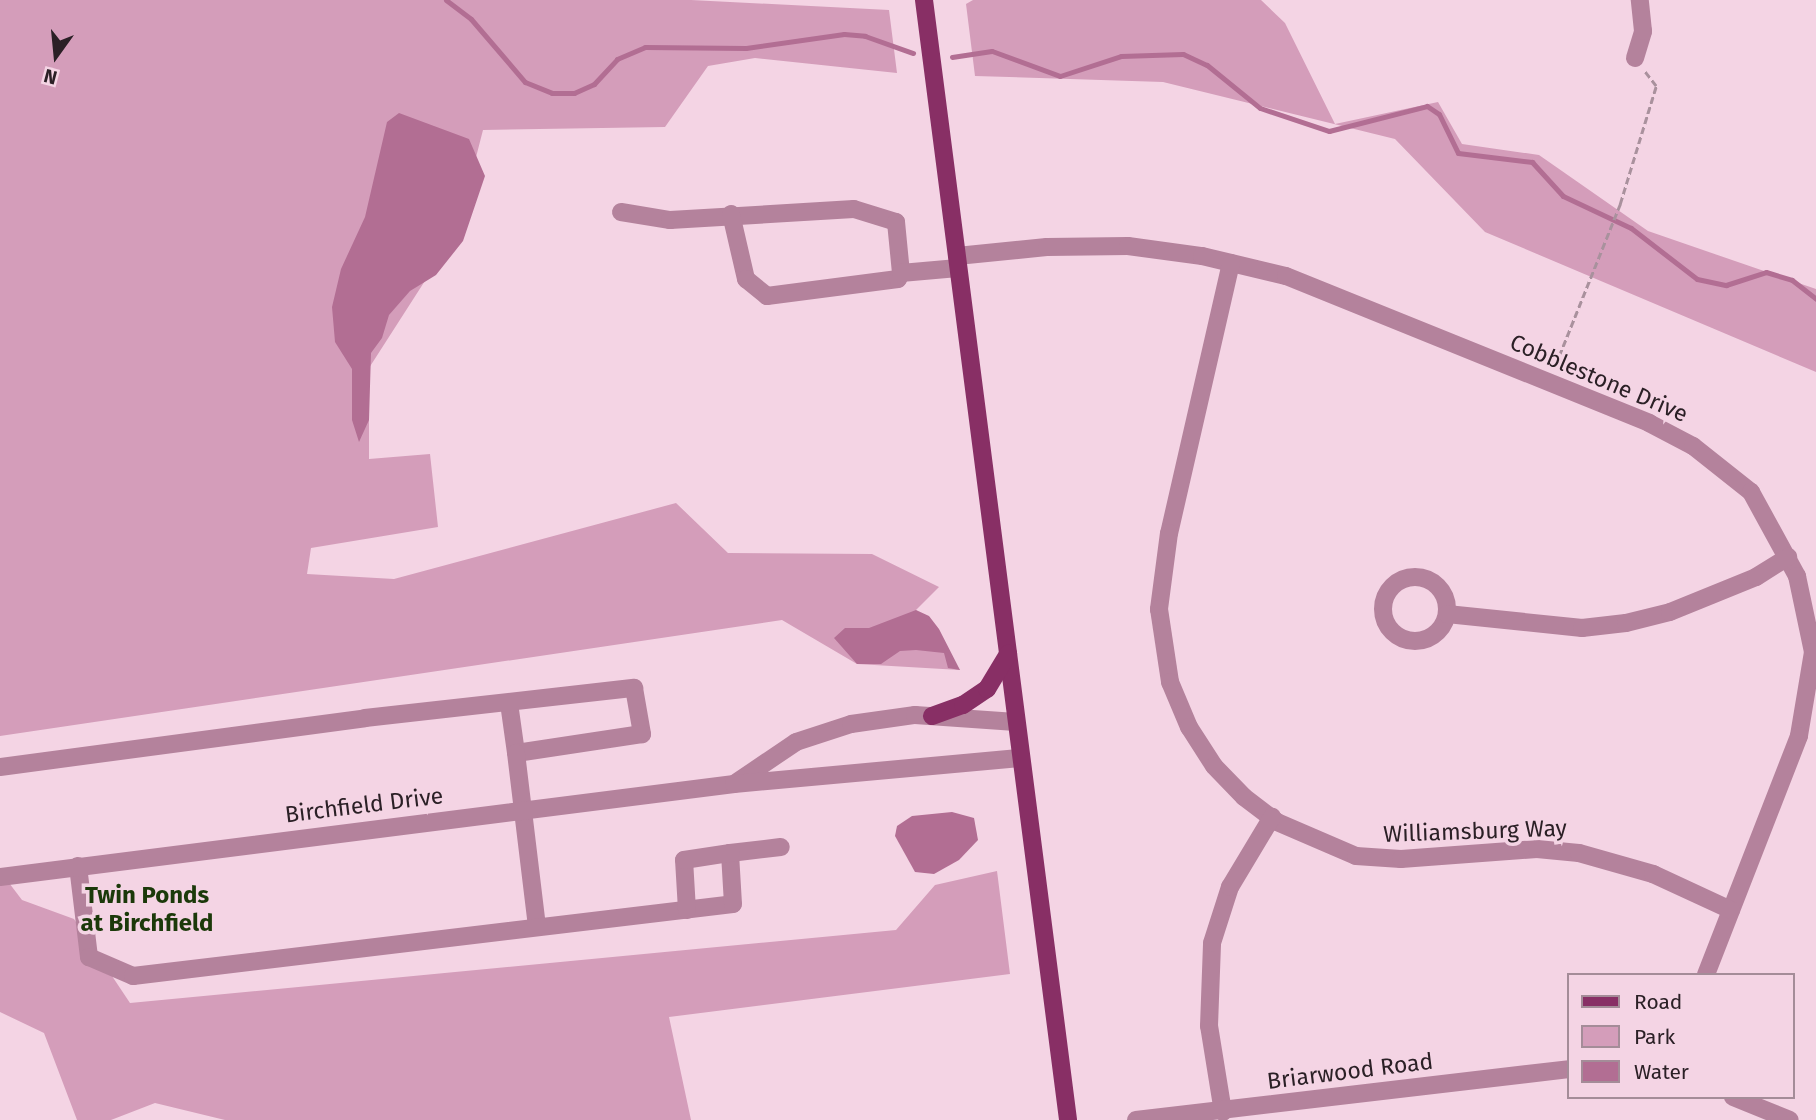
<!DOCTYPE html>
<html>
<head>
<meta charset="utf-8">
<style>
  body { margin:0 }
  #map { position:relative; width:1816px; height:1120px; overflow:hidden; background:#f4d4e4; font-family:"Fira Sans",sans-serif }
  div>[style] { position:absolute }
  .green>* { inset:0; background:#d49dba }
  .water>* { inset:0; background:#b26e93 }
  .stream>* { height:5px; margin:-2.5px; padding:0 2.5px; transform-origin:2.5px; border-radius:2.5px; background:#b26e93 }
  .path>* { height:2.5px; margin-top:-1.25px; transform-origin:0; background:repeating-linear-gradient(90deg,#a9919d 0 7px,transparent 0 10.5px) }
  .minor>* { height:18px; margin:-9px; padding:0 9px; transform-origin:9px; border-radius:9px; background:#b4829c }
  .minor>.ring { margin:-9px; padding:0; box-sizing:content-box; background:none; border:18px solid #b4829c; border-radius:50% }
  .major>* { height:18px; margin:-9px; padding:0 9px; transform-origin:9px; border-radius:9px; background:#882f65 }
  span { translate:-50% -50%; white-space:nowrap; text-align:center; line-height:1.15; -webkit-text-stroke:7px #f4d4e4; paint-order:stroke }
  .street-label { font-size:23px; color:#2b2026 }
  .neighbourhood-label { font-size:24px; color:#1b390a; font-weight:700 }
  .legend { position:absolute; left:1567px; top:973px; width:228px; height:126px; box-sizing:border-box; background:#f4d4e4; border:2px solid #a48c98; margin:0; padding:9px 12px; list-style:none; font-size:21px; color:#2b2026 }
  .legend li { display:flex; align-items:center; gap:14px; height:35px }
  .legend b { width:35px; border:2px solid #a48c98 }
  .north { position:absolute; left:21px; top:21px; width:70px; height:70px; -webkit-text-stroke:5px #f4d4e4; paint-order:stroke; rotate:195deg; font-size:19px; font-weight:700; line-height:28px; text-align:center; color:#2b2026 }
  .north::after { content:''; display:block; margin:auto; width:24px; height:32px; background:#2b2026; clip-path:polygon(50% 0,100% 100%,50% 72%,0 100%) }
</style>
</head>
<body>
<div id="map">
  <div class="green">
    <div style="clip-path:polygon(0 0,691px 0,889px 10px,897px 73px,755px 58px,708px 66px,665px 127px,483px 130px,457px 231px,369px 368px,369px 459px,430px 454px,438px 527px,311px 548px,307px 574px,394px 579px,676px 503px,728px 553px,872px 554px,939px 587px,916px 610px,960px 670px,857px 664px,782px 620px,0 736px)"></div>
    <div style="clip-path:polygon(973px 0,1261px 0,1285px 23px,1335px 124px,1438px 102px,1462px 144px,1539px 155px,1648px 231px,1816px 289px,1816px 372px,1485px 232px,1395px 139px,1163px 82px,975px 76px,966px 4px)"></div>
    <div style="clip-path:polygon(0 871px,22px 900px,74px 919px,130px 1003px,896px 930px,935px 885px,997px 871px,1010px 974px,669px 1017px,691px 1120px,225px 1120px,155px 1103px,111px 1120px,77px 1120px,44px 1033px,0 1012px)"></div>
  </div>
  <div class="water">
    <div style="clip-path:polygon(399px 113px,469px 139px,485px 176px,463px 241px,436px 275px,410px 291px,389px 315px,382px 338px,371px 353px,369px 420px,359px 442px,352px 420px,352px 369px,335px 342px,332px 307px,341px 269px,365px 217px,387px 122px)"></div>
    <div style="clip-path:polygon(916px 610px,929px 616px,939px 629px,960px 670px,948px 668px,944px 653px,916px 650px,900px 651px,881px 664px,857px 664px,834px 638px,845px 628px,869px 628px)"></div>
    <div style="clip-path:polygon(952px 812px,974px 818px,978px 840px,959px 860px,934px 874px,915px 872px,895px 836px,897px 826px,912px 816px)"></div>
  </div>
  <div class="stream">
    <div style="left:446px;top:0;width:31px;rotate:37deg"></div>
    <div style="left:471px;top:19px;width:83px;rotate:49.4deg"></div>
    <div style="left:525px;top:82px;width:29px;rotate:22deg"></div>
    <div style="left:552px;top:93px;width:22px"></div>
    <div style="left:574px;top:93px;width:22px;rotate:-24deg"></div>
    <div style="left:594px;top:84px;width:34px;rotate:-47deg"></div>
    <div style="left:617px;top:59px;width:30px;rotate:-23deg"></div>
    <div style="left:645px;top:47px;width:101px;rotate:0.6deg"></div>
    <div style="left:746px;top:48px;width:99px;rotate:-8.1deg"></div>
    <div style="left:844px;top:34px;width:21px;rotate:5deg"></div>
    <div style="left:865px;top:36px;width:51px;rotate:19.5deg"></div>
    <div style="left:952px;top:57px;width:40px;rotate:-8.5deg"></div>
    <div style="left:992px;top:51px;width:72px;rotate:20.2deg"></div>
    <div style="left:1060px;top:76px;width:64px;rotate:-18.2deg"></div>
    <div style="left:1121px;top:56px;width:62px;rotate:-1.8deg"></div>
    <div style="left:1183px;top:54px;width:26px;rotate:25deg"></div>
    <div style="left:1207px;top:65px;width:68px;rotate:39.1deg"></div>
    <div style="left:1260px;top:108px;width:73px;rotate:18.4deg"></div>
    <div style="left:1329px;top:131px;width:101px;rotate:-14.3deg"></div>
    <div style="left:1427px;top:106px;width:14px;rotate:34deg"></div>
    <div style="left:1439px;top:114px;width:43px;rotate:64deg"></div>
    <div style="left:1458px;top:153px;width:75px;rotate:6.9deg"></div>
    <div style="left:1532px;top:162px;width:46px;rotate:47.6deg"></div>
    <div style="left:1563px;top:196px;width:75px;rotate:25.2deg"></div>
    <div style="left:1631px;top:228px;width:83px;rotate:37.7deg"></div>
    <div style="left:1697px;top:279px;width:30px;rotate:12deg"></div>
    <div style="left:1726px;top:285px;width:42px;rotate:-18deg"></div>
    <div style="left:1766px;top:272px;width:27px;rotate:17deg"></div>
    <div style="left:1792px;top:280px;width:31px;rotate:38deg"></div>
  </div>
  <div class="path">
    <div style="left:1555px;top:366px;width:175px;rotate:-68.1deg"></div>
    <div style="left:1620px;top:204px;width:123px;rotate:-73deg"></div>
    <div style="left:1656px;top:86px;width:18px;rotate:-128deg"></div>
  </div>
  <div class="minor">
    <div style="left:1635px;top:58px;width:28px;rotate:-73deg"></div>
    <div style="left:1643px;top:31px;width:31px;rotate:-96deg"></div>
    <div style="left:621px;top:212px;width:50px;rotate:9.3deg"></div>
    <div style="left:670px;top:220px;width:184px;rotate:-3.4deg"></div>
    <div style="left:854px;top:209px;width:44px;rotate:17.2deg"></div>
    <div style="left:896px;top:222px;width:51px;rotate:84.4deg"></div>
    <div style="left:731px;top:214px;width:67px;rotate:77deg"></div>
    <div style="left:746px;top:279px;width:27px;rotate:39deg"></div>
    <div style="left:767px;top:296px;width:132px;rotate:-7.4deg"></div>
    <div style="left:898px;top:279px;width:7px;rotate:-63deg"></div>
    <div style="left:901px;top:273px;width:57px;rotate:-5deg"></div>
    <div style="left:957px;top:256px;width:90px;rotate:-5.7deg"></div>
    <div style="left:1047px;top:247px;width:81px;rotate:-0.7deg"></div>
    <div style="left:1128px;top:246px;width:75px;rotate:7.7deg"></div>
    <div style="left:1202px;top:256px;width:86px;rotate:13.4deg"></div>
    <div style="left:1286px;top:276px;width:392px;rotate:22deg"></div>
    <div style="left:1649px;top:423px;width:50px;rotate:27.6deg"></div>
    <div style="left:1693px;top:446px;width:74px;rotate:38.4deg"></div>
    <div style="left:1751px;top:492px;width:96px;rotate:61.3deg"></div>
    <div style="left:1797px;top:576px;width:78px;rotate:78.1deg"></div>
    <div style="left:1813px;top:652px;width:85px;rotate:99.5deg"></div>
    <div style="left:1799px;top:736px;width:256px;rotate:111.3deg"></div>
    <div style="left:1231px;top:263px;width:277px;rotate:102.9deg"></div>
    <div style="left:1169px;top:533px;width:77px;rotate:97.5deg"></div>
    <div style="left:1159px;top:609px;width:74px;rotate:81.4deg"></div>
    <div style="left:1170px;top:682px;width:49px;rotate:67.1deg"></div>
    <div style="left:1189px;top:727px;width:46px;rotate:57.3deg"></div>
    <div style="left:1214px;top:766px;width:43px;rotate:45.9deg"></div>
    <div style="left:1244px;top:797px;width:41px;rotate:37.1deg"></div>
    <div style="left:1277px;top:822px;width:86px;rotate:23.3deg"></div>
    <div style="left:1356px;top:856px;width:45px;rotate:3.8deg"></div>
    <div style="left:1401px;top:859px;width:136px;rotate:-4.2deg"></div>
    <div style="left:1537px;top:849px;width:42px;rotate:5.4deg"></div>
    <div style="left:1579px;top:853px;width:77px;rotate:15.8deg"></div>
    <div style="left:1653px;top:874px;width:86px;rotate:24.8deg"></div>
    <div class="ring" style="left:1383px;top:577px;width:46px;height:46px"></div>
    <div style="left:1447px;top:614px;width:136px;rotate:5.9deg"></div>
    <div style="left:1582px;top:628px;width:44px;rotate:-6.5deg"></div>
    <div style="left:1626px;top:623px;width:45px;rotate:-14deg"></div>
    <div style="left:1670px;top:612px;width:93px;rotate:-22.1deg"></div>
    <div style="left:1756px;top:577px;width:38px;rotate:-32deg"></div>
    <div style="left:509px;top:703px;width:50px;rotate:82deg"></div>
    <div style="left:0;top:767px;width:368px;rotate:-7.6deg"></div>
    <div style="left:365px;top:718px;width:271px;rotate:-6.4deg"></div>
    <div style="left:634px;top:688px;width:47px;rotate:80.1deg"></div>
    <div style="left:642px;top:734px;width:127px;rotate:171.4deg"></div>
    <div style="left:516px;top:753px;width:174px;rotate:83.1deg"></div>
    <div style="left:737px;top:782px;width:71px;rotate:-34.1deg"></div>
    <div style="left:796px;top:742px;width:58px;rotate:-18.1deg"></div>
    <div style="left:851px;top:724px;width:65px;rotate:-8deg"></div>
    <div style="left:915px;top:715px;width:101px;rotate:4deg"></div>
    <div style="left:78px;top:866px;width:92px;rotate:83.1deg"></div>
    <div style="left:89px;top:957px;width:48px;rotate:23.4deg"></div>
    <div style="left:133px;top:976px;width:604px;rotate:-6.84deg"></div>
    <div style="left:733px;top:904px;width:51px;rotate:-93.4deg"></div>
    <div style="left:730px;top:853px;width:51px;rotate:-6.7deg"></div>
    <div style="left:0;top:877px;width:740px;rotate:-7.22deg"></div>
    <div style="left:734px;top:784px;width:286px;rotate:-5.2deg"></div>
    <div style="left:687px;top:910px;width:50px;rotate:-93.4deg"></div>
    <div style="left:684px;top:860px;width:47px;rotate:-8.7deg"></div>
    <div style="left:1733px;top:1097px;width:61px;rotate:22deg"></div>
    <div style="left:1223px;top:1112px;width:87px;rotate:-99.2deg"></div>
    <div style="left:1209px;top:1026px;width:83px;rotate:-87.9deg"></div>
    <div style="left:1212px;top:943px;width:59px;rotate:-72.2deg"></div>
    <div style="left:1230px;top:887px;width:82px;rotate:-59deg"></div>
    <div style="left:1136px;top:1120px;width:436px;rotate:-6.7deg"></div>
  </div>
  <div class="major">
    <div style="left:924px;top:0;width:1129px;rotate:82.67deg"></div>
    <div style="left:932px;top:716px;width:33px;rotate:-20deg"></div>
    <div style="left:963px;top:705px;width:29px;rotate:-34deg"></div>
    <div style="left:987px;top:689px;width:41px;rotate:-59deg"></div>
  </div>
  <div class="street-label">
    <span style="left:1599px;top:378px;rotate:23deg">Cobblestone Drive</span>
    <span style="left:364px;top:805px;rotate:-7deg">Birchfield Drive</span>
    <span style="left:1475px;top:831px;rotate:-2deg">Williamsburg Way</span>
    <span style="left:1350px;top:1071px;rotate:-7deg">Briarwood Road</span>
  </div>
  <div class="neighbourhood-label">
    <span style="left:147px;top:910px">Twin Ponds<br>at Birchfield</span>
  </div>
  <ul class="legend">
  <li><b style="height:9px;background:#882f65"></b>Road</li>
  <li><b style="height:19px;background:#d49dba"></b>Park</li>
  <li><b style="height:19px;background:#b26e93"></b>Water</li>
  </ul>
  <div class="north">N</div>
</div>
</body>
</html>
